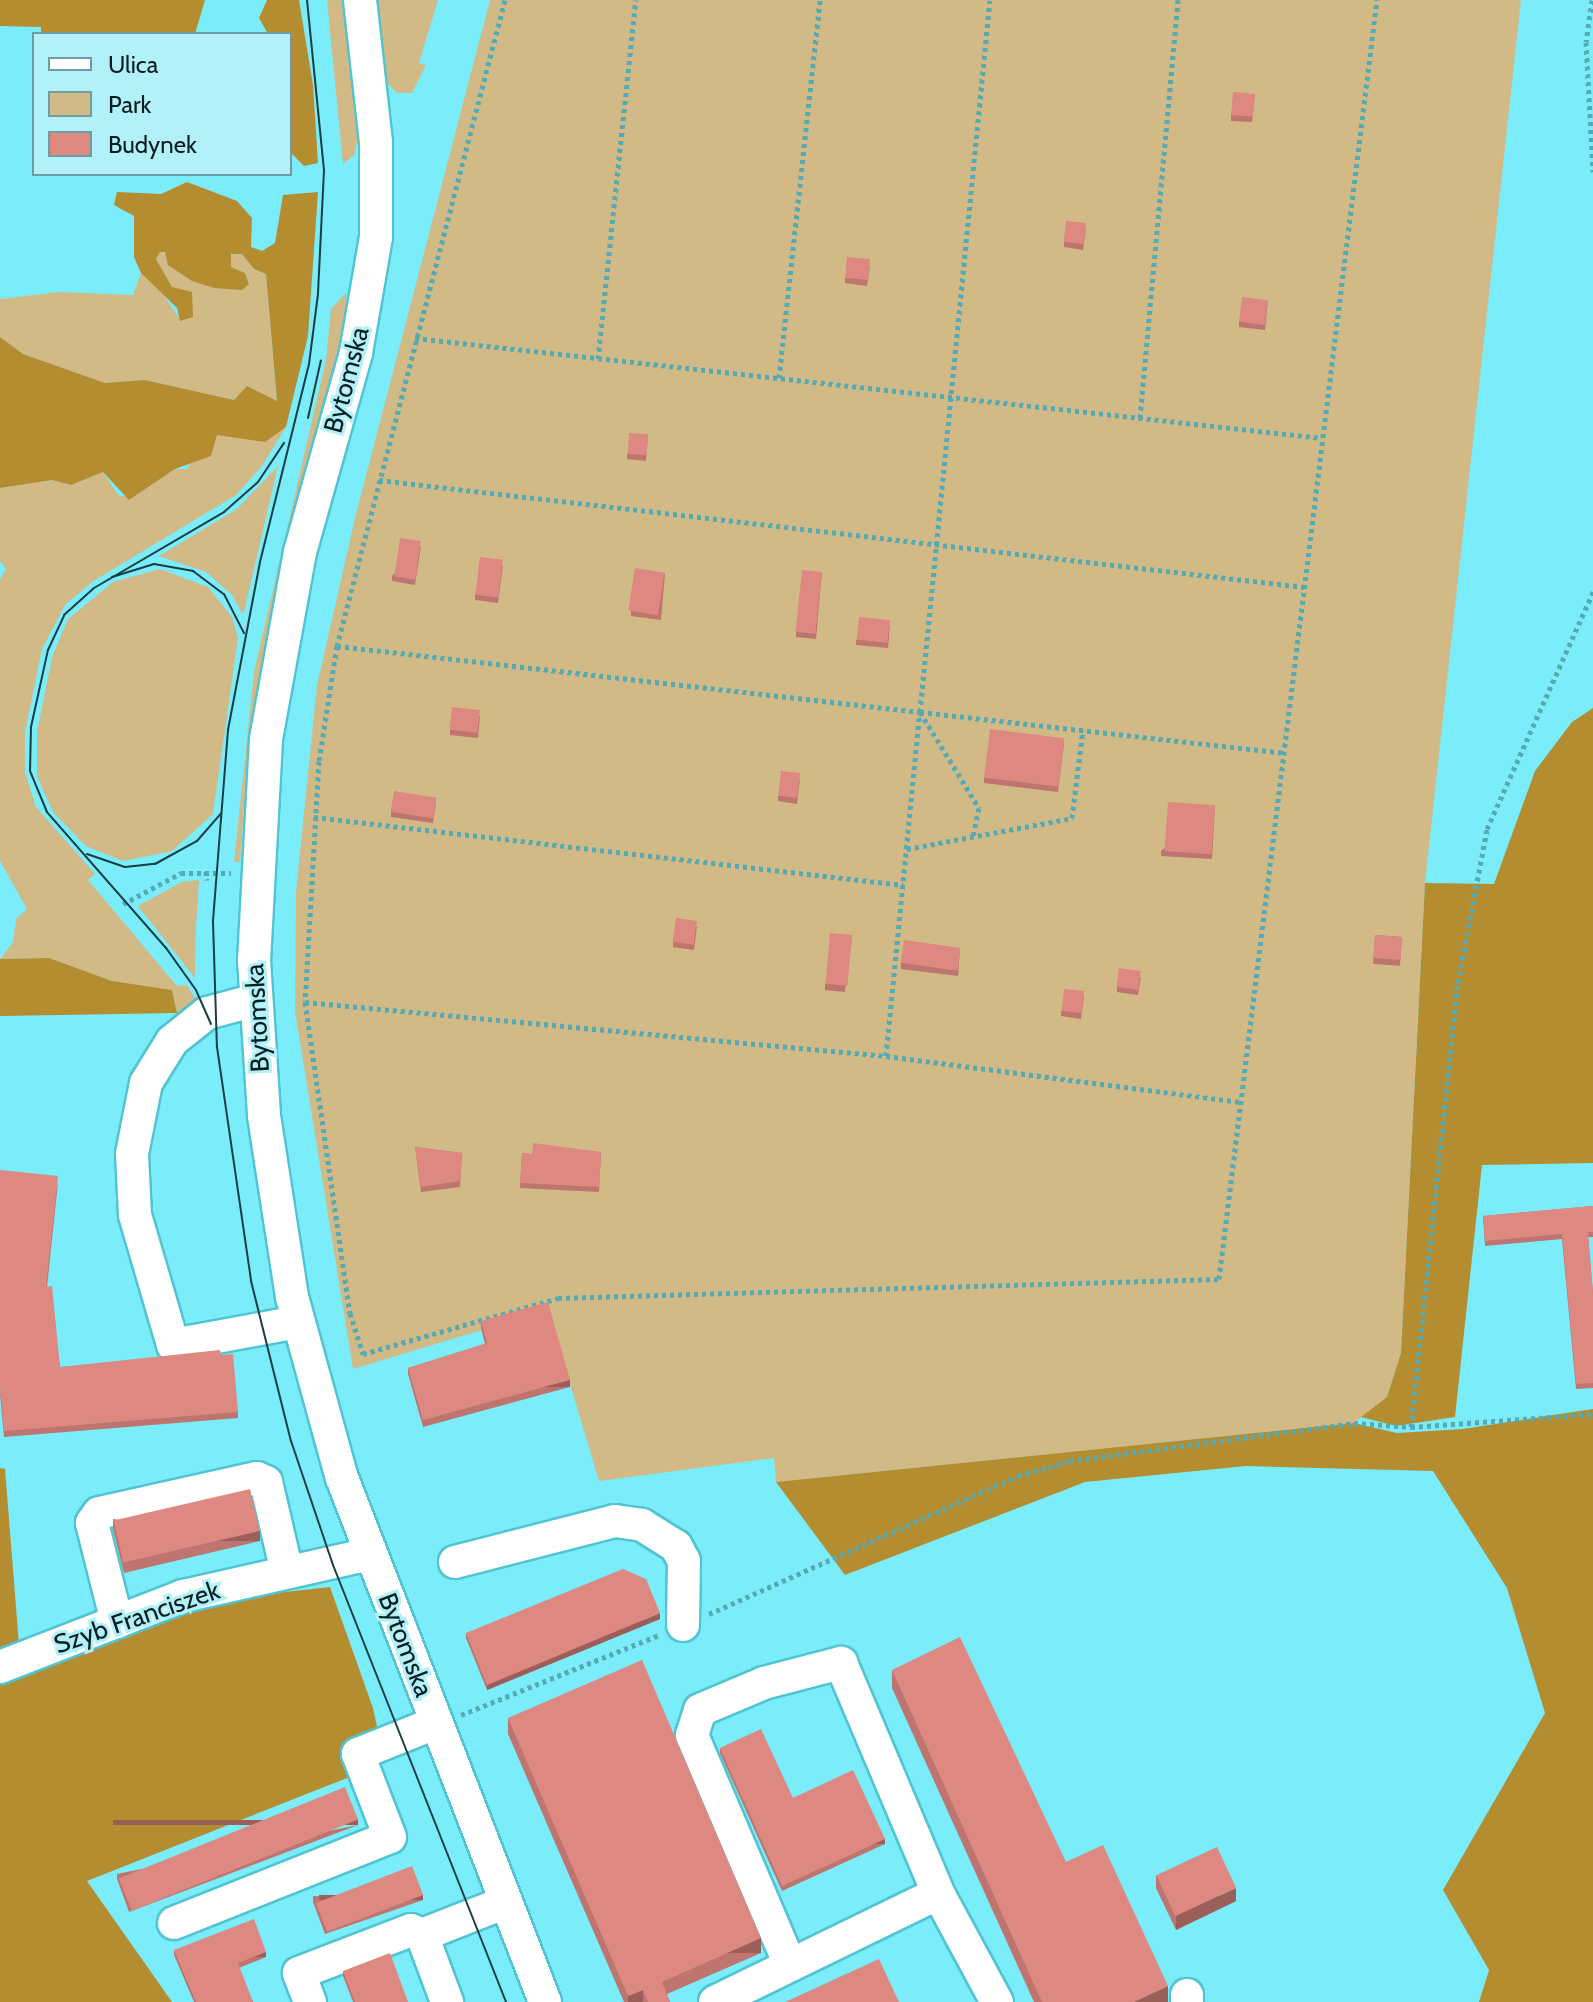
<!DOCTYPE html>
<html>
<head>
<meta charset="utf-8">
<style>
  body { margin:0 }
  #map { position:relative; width:1593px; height:2002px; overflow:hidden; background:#7becf9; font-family:Cabin,sans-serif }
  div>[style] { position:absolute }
  .green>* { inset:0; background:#d2ba87 }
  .forest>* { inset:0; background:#b48d30 }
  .path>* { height:5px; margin-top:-2.5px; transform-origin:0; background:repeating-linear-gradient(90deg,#55aab4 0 4px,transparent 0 8px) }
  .roads { filter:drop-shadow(2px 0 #50c4d1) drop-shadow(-2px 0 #50c4d1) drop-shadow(0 2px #50c4d1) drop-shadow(0 -2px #50c4d1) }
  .minor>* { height:32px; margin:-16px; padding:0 16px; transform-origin:16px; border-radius:16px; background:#fff }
  .tram>* { height:2px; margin:-1px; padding:0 1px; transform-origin:1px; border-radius:1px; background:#173e43 }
  .wall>* { inset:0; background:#be756f; transform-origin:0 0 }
  .shaded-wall>* { inset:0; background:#9b5f5a; transform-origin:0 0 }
  .building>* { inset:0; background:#dd8881; transform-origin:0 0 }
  span { translate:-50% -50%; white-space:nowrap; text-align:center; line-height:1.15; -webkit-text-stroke:6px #b3f1f9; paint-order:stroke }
  .street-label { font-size:26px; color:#041d20 }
  .legend { position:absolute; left:32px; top:32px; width:260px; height:144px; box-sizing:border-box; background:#b3f1f9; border:2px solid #6d9ca2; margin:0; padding:10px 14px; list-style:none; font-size:24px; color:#041d20 }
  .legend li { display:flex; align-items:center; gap:16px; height:40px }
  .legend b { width:40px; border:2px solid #6d9ca2 }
</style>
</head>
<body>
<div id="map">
  <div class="green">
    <div style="clip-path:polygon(327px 0,346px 0,361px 127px,354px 155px,343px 164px)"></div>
    <div style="clip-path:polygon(373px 0,438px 0,419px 63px,426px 65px,412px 93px,397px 93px,385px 81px)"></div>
    <div style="clip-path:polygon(490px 0,1521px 0,1425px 883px,1401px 1353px,1387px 1397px,1354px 1423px,776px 1482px,774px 1458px,599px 1481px,548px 1310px,353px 1369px,295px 1011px,296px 892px,317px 685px,356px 514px)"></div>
    <div style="clip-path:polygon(160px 251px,249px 284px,245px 273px,231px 267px,231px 255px,242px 253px,254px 269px,266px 274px,277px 402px,248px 386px,234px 400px,145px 380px,105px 383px,23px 354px,0 337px,0 299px,60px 292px,133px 295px,141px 273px,154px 281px,181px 321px,172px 287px,156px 259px)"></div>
    <div style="clip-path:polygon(346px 293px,348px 319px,277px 582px,247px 769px,240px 862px,234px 862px,254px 672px,326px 360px,331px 309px)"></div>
    <div style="clip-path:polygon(286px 427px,262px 466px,236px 495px,92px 582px,65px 605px,42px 649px,25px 732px,25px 772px,36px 807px,95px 874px,88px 880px,177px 986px,187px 985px,196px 1000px,177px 1013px,172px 990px,112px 981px,49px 958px,0 959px,13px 942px,16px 919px,27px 909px,0 861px,0 580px,6px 569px,0 561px,0 488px,52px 480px,71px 485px,103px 472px,119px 496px,135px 496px,175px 469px,186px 469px,217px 435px,269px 438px)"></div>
    <div style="clip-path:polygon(278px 466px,244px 612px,242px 613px,232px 595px,206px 572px,159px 556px,237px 509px)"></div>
    <div style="clip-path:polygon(160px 569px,208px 587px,232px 617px,238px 638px,213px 814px,172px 851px,123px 861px,86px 846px,53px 812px,37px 776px,37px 732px,52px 657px,68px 619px,113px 582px)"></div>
    <div style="clip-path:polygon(199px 880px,196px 927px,195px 978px,138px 906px,182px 882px)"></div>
  </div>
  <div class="forest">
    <div style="clip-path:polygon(0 0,205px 0,195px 34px,41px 34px,41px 27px,0 26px)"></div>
    <div style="clip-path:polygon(267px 0,299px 0,313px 85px,318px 163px,304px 166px,290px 152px,290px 34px,268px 34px,259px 18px)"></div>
    <div style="clip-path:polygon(187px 182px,237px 201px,252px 218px,251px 247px,262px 251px,275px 243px,283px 195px,318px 192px,308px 336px,286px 427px,265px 442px,217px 435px,211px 456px,175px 469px,129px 500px,103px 472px,71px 485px,52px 480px,0 488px,0 337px,23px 354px,105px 383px,145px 380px,234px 400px,247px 386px,277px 401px,266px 274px,254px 269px,242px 254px,231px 254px,231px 267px,245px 273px,249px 284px,242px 290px,214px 288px,192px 281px,168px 265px,165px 252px,160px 252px,156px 259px,172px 287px,192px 292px,193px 317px,180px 321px,177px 308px,141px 273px,134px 257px,134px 216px,114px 205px,117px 192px,161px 194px)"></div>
    <div style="clip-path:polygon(1593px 708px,1593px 1163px,1482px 1165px,1455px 1417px,1396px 1426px,1361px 1417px,1387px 1397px,1401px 1353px,1425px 883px,1494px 884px,1535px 771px,1572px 722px)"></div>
    <div style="clip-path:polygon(49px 958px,112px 981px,172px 990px,177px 1013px,0 1016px,0 959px)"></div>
    <div style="clip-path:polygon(1593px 1409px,1593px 2002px,1479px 2002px,1489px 1970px,1443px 1890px,1545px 1713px,1507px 1588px,1433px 1471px,1246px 1466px,1085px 1482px,845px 1575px,776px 1482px,1354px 1423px,1397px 1433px,1463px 1429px)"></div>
    <div style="clip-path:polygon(0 1468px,5px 1469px,19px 1645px,0 1653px)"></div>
    <div style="clip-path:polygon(330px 1587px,373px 1708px,385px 1763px,87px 1881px,172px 2002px,0 2002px,0 1685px,136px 1629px,232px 1598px)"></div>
  </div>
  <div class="path">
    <div style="left:505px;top:0;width:667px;rotate:104.58deg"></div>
    <div style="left:337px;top:646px;width:116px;rotate:98.9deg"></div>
    <div style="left:319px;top:761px;width:241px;rotate:93.3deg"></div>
    <div style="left:305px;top:1002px;width:314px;rotate:81.8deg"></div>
    <div style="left:350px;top:1313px;width:43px;rotate:72.4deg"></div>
    <div style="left:363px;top:1354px;width:203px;rotate:-16deg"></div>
    <div style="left:558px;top:1298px;width:661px;rotate:-1.65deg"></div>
    <div style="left:1219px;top:1279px;width:1289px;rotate:-82.96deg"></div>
    <div style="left:1592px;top:0;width:42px;rotate:98.1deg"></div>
    <div style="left:1586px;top:42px;width:130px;rotate:86.9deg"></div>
    <div style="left:415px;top:338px;width:912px;rotate:6.29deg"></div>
    <div style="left:598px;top:359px;width:361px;rotate:-84deg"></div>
    <div style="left:779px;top:378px;width:380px;rotate:-83.8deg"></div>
    <div style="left:1140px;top:418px;width:420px;rotate:-84.8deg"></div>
    <div style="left:379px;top:480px;width:931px;rotate:6.6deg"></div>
    <div style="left:337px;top:646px;width:587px;rotate:6.46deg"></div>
    <div style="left:920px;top:712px;width:715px;rotate:-84.39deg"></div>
    <div style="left:920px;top:712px;width:113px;rotate:58.4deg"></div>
    <div style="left:979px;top:808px;width:30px;rotate:102deg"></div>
    <div style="left:314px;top:817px;width:593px;rotate:6.59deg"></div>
    <div style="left:907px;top:849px;width:168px;rotate:-10.6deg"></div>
    <div style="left:1072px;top:818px;width:89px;rotate:-82.9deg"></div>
    <div style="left:206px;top:871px;width:9px;rotate:84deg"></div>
    <div style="left:123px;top:904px;width:66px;rotate:-28.1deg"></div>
    <div style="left:181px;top:873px;width:50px"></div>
    <div style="left:305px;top:1002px;width:584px;rotate:5.31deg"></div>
    <div style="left:886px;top:1056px;width:358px;rotate:7.4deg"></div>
    <div style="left:886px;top:1056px;width:346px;rotate:-84.4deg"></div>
    <div style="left:920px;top:712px;width:366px;rotate:6.4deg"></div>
    <div style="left:1411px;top:1427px;width:446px;rotate:-84deg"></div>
    <div style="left:1458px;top:983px;width:157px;rotate:-79.3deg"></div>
    <div style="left:1487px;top:829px;width:260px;rotate:-65.9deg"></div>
    <div style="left:709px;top:1614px;width:338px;rotate:-24.1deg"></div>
    <div style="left:1018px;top:1476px;width:53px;rotate:-16.4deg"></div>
    <div style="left:1069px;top:1461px;width:288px;rotate:-7.6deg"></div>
    <div style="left:1354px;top:1423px;width:57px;rotate:4deg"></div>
    <div style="left:1411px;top:1427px;width:182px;rotate:-4.1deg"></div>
    <div style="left:461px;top:1715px;width:214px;rotate:-22deg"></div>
  </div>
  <div class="roads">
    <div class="minor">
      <div style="left:360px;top:0;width:143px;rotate:83.6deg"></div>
      <div style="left:376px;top:142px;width:95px;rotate:90deg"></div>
      <div style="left:376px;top:237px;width:118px;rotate:99.8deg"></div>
      <div style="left:356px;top:353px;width:207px;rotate:105.7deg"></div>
      <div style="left:300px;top:552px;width:191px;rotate:100.3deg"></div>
      <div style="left:266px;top:740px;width:220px;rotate:93.1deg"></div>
      <div style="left:254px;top:960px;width:156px;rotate:86.3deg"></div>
      <div style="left:264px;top:1116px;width:183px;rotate:81.2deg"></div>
      <div style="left:292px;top:1297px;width:188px;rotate:74.6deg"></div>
      <div style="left:342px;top:1478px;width:562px;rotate:68.82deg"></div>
      <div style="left:256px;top:1000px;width:51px;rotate:165.1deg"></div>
      <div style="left:207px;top:1013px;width:45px;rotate:141.3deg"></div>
      <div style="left:172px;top:1041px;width:49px;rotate:121.8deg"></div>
      <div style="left:146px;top:1083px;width:72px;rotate:101.2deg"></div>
      <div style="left:132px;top:1154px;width:61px;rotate:87.2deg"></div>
      <div style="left:135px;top:1215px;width:135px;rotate:73.7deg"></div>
      <div style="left:173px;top:1345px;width:127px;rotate:-10.4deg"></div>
      <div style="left:455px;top:1562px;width:165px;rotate:-14.4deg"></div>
      <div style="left:615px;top:1521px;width:27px;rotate:8deg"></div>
      <div style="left:642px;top:1525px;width:40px;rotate:32deg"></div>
      <div style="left:676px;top:1546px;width:17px;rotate:62deg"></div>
      <div style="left:684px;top:1561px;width:64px;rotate:90.9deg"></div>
      <div style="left:117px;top:1622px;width:102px;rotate:-104.2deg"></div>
      <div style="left:92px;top:1523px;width:12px;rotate:-55deg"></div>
      <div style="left:99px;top:1513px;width:162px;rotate:-12.5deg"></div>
      <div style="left:257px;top:1478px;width:10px;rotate:24deg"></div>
      <div style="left:266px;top:1482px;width:92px;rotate:76.9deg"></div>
      <div style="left:0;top:1667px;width:196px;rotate:-21.2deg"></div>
      <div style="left:183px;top:1596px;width:192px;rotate:-12.7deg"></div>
      <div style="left:174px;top:1923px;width:232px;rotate:-21.7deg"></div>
      <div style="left:390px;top:1837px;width:89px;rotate:-111.1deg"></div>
      <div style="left:358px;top:1754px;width:83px;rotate:-21.9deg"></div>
      <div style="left:422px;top:1935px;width:72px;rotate:69.5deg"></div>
      <div style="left:790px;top:1965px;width:250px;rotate:-113.1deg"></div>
      <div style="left:692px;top:1735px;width:26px;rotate:-72deg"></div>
      <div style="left:700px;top:1710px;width:69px;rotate:-22.9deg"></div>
      <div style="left:764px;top:1683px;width:80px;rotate:-14.6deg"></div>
      <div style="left:841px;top:1663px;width:250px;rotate:67.1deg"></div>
      <div style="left:938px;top:1893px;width:124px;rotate:61.6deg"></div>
      <div style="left:310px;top:2002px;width:31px;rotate:-111deg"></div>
      <div style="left:299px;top:1973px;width:120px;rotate:-21deg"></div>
      <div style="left:411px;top:1930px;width:12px;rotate:24deg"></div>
      <div style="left:422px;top:1935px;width:90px;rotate:-21.4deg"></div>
      <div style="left:715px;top:2002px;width:248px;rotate:-26deg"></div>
      <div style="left:1187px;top:2002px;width:7px;rotate:-90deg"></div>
    </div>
  </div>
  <div class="tram">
    <div style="left:307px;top:0;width:171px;rotate:84.3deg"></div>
    <div style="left:324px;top:170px;width:124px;rotate:92.8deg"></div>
    <div style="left:318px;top:294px;width:71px;rotate:97.3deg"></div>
    <div style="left:309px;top:364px;width:204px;rotate:103.9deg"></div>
    <div style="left:260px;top:562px;width:171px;rotate:100.8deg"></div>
    <div style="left:228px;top:730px;width:193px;rotate:94.5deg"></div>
    <div style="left:213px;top:922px;width:125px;rotate:88.2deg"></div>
    <div style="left:217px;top:1047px;width:236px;rotate:81.7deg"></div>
    <div style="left:251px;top:1281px;width:165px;rotate:76deg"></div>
    <div style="left:291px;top:1441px;width:131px;rotate:71.3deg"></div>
    <div style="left:333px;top:1565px;width:470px;rotate:68.4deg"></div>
    <div style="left:308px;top:418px;width:59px;rotate:-77.4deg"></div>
    <div style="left:112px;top:577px;width:44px;rotate:-17.2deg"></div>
    <div style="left:154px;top:564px;width:40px;rotate:10deg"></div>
    <div style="left:193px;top:571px;width:39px;rotate:37deg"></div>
    <div style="left:224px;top:594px;width:44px;rotate:62.9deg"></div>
    <div style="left:87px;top:854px;width:40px;rotate:18.9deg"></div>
    <div style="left:125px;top:867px;width:30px;rotate:-6deg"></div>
    <div style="left:155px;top:864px;width:48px;rotate:-28.7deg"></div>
    <div style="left:197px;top:841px;width:37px;rotate:-49deg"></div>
    <div style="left:211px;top:1024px;width:37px;rotate:-114deg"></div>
    <div style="left:196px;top:990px;width:52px;rotate:-125.5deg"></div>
    <div style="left:166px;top:948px;width:181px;rotate:-131.2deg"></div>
    <div style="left:47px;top:812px;width:44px;rotate:-112.5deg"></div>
    <div style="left:30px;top:771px;width:44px;rotate:-88.7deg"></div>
    <div style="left:31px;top:727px;width:79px;rotate:-77.6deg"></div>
    <div style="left:48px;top:650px;width:38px;rotate:-65deg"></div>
    <div style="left:64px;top:615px;width:40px;rotate:-42deg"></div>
    <div style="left:94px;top:588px;width:151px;rotate:-30.3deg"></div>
    <div style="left:224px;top:512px;width:45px;rotate:-41.4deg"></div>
    <div style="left:258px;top:482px;width:47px;rotate:-56.3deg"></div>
  </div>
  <div class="wall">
    <div style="clip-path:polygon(1255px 94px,1252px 122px,1231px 121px,1231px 115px)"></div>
    <div style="clip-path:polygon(1086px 228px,1083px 250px,1064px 247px,1064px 242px)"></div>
    <div style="clip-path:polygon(870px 265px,867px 286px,845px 283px,845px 278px)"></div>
    <div style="clip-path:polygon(1268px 300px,1265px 330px,1239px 327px,1239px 322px)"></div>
    <div style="clip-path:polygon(648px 434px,646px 461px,627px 459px,627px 454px)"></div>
    <div style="clip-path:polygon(421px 546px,415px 585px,392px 581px,392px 576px)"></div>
    <div style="clip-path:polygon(503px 565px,498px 603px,475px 600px,475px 595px)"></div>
    <div style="clip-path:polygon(822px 572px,816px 639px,796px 637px,796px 632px)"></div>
    <div style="clip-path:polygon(665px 573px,661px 620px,631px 616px,631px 611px)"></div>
    <div style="clip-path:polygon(890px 625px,888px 648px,856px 645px,856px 640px)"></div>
    <div style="clip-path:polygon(480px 716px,478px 738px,450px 735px,450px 730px)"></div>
    <div style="clip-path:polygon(1064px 744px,1058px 792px,984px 783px,984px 778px)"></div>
    <div style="clip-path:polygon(800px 779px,797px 804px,778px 801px,778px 796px)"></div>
    <div style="clip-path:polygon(436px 803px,433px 823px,391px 817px,391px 812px)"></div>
    <div style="clip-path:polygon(1215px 805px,1212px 859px,1161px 856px,1161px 851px)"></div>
    <div style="clip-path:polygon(697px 926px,694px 950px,673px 947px,673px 942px)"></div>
    <div style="left:1375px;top:935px;width:27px;height:29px;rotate:4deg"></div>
    <div style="clip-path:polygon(852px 940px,845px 992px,825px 990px,825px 984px)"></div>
    <div style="clip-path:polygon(960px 948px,958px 976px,901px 969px,901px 963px)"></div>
    <div style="clip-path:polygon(1141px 977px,1138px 995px,1117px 992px,1117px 987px)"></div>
    <div style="clip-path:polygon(1084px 996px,1081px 1019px,1061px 1016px,1061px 1011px)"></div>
    <div style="clip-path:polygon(415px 1147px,462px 1153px,460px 1187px,421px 1192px)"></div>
    <div style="clip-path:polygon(601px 1152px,599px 1192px,520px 1188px,522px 1153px,532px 1154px)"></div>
    <div style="clip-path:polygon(58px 1182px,47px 1287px,60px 1367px,221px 1355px,238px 1412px,238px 1418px,4px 1437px,0 1394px)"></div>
    <div style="clip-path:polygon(1593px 1206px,1593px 1237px,1588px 1237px,1593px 1293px,1593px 1388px,1576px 1389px,1562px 1239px,1485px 1246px,1483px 1216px)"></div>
    <div style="clip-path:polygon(481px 1321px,570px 1387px,423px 1427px,408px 1374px,408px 1368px,485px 1344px,481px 1328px)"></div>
    <div style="clip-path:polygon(113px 1519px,260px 1541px,124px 1573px,113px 1529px)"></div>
    <div style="clip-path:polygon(660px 1619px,487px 1690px,466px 1638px,466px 1633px)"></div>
    <div style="clip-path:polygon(892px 1670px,1168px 2002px,1034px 2002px,892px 1688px)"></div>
    <div style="clip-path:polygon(508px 1718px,761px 1953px,667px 1994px,670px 2002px,624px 2002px,508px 1734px)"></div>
    <div style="clip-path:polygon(720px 1748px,793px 1798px,885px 1844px,782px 1891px,720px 1753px)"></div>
    <div style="clip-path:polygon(358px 1825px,129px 1912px,117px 1879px,117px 1874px)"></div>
    <div style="clip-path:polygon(1156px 1875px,1236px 1901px,1176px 1930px,1156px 1888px)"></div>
    <div style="clip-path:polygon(313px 1896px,423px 1900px,325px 1934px,313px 1902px)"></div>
    <div style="clip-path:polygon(174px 1950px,266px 1957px,239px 1968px,253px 2002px,194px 2002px,174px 1955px)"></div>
    <div style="clip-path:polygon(343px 1971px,408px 2002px,353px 2002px,343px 1976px)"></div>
  </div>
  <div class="shaded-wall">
    <div style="left:570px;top:1380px;width:7px;height:152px;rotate:90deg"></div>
    <div style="left:260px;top:1531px;width:10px;height:139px;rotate:90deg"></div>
    <div style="clip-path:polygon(660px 1613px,660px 1619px,487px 1690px,487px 1685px)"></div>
    <div style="left:358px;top:1820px;width:5px;height:245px;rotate:90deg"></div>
    <div style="left:885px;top:1839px;width:5px;height:113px;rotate:90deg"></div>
    <div style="clip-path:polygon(1236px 1888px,1236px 1901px,1176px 1930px,1176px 1916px)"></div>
    <div style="left:423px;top:1895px;width:5px;height:104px;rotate:90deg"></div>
    <div style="left:761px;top:1938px;width:15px;height:108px;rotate:90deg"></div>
    <div style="left:266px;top:1952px;width:5px;height:30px;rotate:90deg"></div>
    <div style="clip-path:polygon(1168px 1986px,1168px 2002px,1134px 2002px)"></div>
    <div style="clip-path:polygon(643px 1990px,643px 2002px,628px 2002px,628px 1996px)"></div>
  </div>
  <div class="building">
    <div style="left:1233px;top:92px;width:22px;height:23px;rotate:5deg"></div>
    <div style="left:1066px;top:221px;width:20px;height:21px;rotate:6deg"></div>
    <div style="left:847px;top:257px;width:23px;height:21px;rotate:5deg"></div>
    <div style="left:1242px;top:297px;width:26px;height:25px;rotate:7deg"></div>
    <div style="left:629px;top:433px;width:19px;height:21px;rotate:3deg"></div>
    <div style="left:400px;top:538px;width:21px;height:39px;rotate:8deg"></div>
    <div style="left:480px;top:557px;width:23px;height:38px;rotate:7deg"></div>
    <div style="left:635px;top:568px;width:30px;height:43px;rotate:9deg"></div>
    <div style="left:802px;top:570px;width:20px;height:62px;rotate:6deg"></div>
    <div style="left:859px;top:617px;width:31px;height:23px;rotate:6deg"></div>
    <div style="left:452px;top:707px;width:28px;height:23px;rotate:6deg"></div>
    <div style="left:990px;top:729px;width:75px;height:49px;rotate:7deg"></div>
    <div style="left:781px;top:771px;width:19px;height:25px;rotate:6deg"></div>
    <div style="left:394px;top:791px;width:43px;height:21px;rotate:9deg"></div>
    <div style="left:1168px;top:802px;width:47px;height:49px;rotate:4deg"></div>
    <div style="left:676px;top:918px;width:21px;height:24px;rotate:8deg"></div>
    <div style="left:830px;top:933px;width:22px;height:51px;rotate:5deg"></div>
    <div style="left:1375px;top:935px;width:27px;height:23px;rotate:4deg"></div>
    <div style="left:904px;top:940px;width:57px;height:23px;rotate:8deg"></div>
    <div style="left:1119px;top:968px;width:22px;height:19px;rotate:8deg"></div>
    <div style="left:1064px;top:989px;width:20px;height:22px;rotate:6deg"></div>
    <div style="clip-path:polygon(533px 1143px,601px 1152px,599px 1187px,520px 1183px,522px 1153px,532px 1154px)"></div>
    <div style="clip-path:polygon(415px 1147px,462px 1153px,460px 1181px,421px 1187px)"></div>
    <div style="clip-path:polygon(0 1170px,58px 1176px,46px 1287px,52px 1286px,60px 1367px,220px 1350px,221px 1355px,233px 1354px,238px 1412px,4px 1431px,0 1388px)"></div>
    <div style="clip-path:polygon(1593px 1206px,1593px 1232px,1588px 1232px,1593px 1293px,1593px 1383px,1576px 1384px,1562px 1234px,1485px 1241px,1483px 1216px)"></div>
    <div style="clip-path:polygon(548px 1302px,570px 1380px,423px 1420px,408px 1368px,487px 1343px,481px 1321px)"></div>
    <div style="left:250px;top:1489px;width:43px;height:140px;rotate:77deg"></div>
    <div style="clip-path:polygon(623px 1569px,646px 1579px,660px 1613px,487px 1685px,466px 1633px)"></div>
    <div style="clip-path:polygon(960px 1637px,1066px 1862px,1103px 1845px,1168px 1986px,1134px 2002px,1042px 2002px,892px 1670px)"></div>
    <div style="clip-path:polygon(642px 1660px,761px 1938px,662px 1982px,670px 2002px,648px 2002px,643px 1990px,628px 1996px,508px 1718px)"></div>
    <div style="clip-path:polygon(761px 1729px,793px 1798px,853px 1770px,885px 1839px,782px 1886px,720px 1748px)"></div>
    <div style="left:345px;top:1787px;width:35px;height:244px;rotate:68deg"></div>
    <div style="left:1217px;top:1847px;width:45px;height:67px;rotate:65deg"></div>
    <div style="left:412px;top:1866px;width:31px;height:103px;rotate:69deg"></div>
    <div style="clip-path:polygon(254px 1919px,266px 1952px,238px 1963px,253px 2002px,196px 2002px,174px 1950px)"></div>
    <div style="clip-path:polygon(390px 1953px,408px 2002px,355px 2002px,343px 1971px)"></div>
    <div style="clip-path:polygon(879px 1959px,899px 2002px,785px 2002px)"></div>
  </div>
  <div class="street-label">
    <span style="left:347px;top:380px;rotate:-75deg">Bytomska</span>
    <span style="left:258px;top:1018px;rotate:-93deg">Bytomska</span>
    <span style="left:137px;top:1618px;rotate:-19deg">Szyb Franciszek</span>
    <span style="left:405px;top:1645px;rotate:69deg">Bytomska</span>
  </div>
  <ul class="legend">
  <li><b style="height:10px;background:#fff"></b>Ulica</li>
  <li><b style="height:22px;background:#d2ba87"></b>Park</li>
  <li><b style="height:22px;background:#dd8881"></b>Budynek</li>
  </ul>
</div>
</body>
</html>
